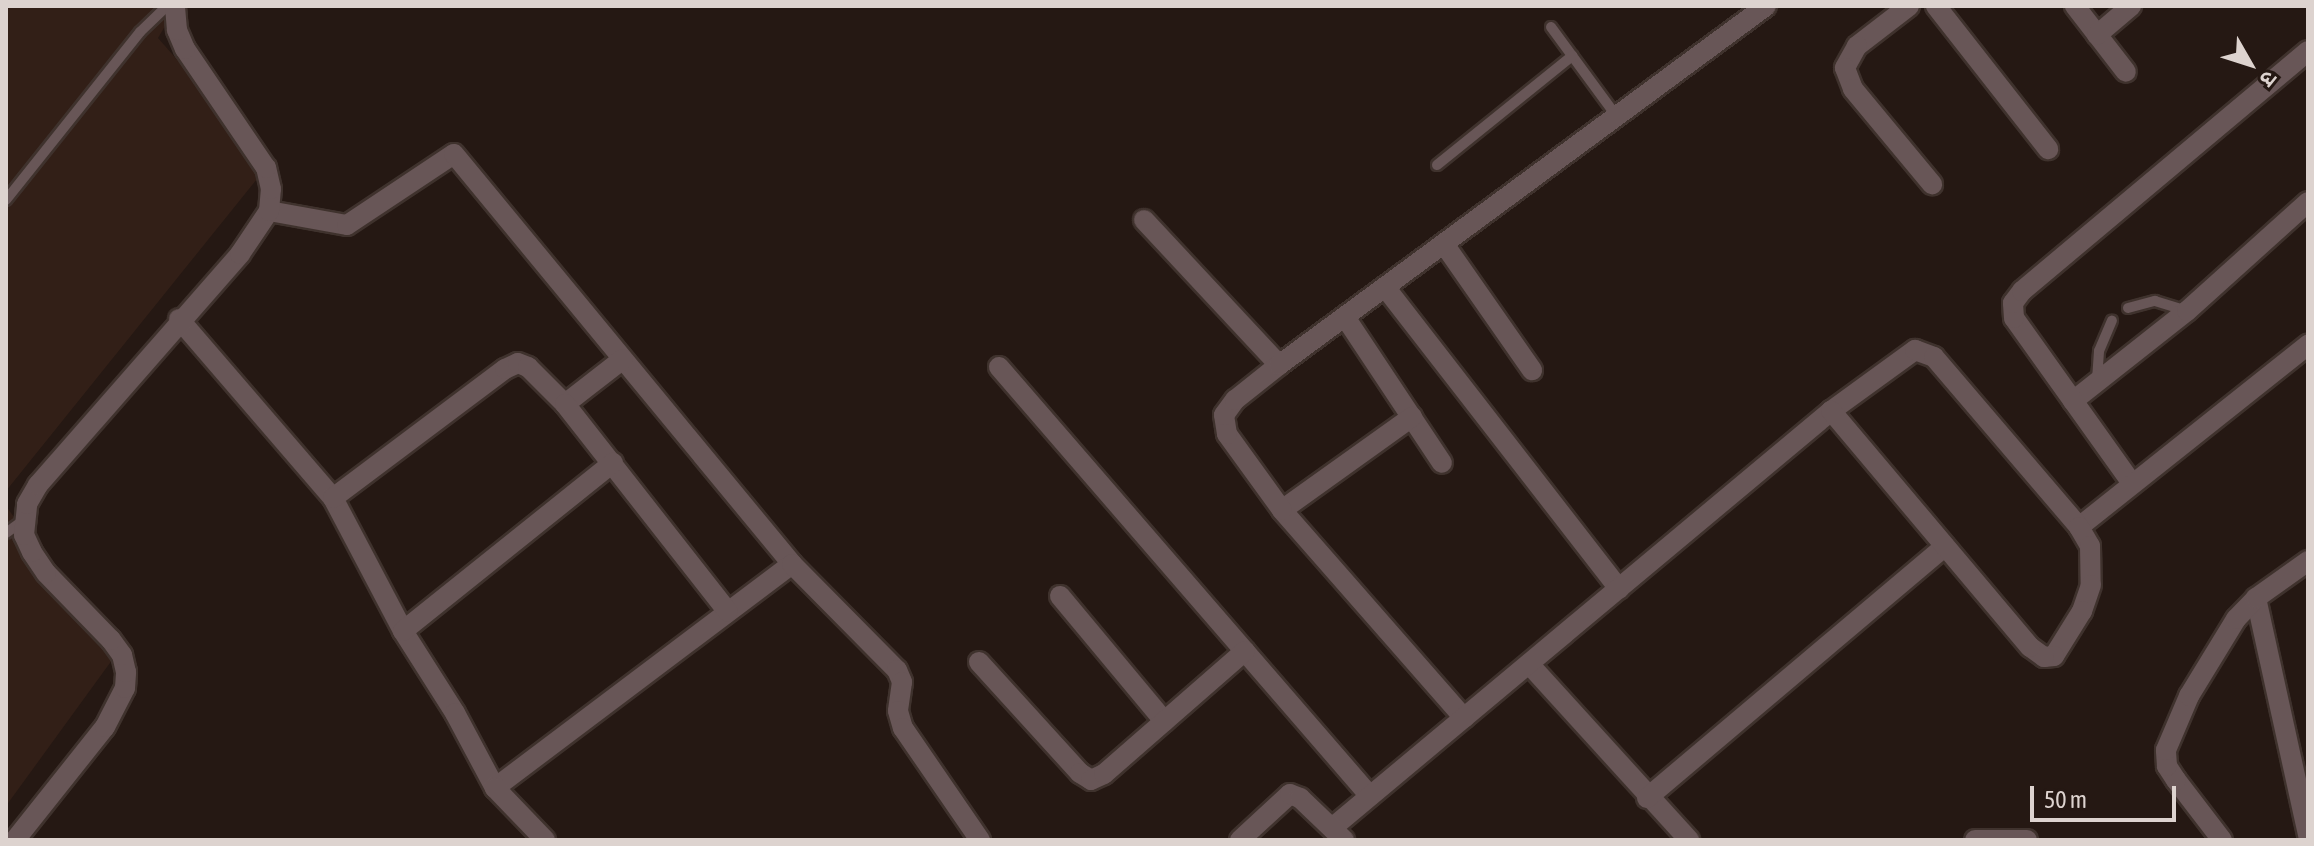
<!DOCTYPE html>
<html>
<head>
<meta charset="utf-8">
<style>
  body { margin:0 }
  #map { position:relative; width:2314px; height:846px; overflow:hidden; background:#251813; font-family:"Asap Condensed","Noto Sans Devanagari",sans-serif }
  div>[style] { position:absolute }
  .built>* { inset:0; background:#321f17 }
  .roads { filter:drop-shadow(2px 0 #3f322d) drop-shadow(-2px 0 #3f322d) drop-shadow(0 2px #3f322d) drop-shadow(0 -2px #3f322d) }
  .lane>* { height:10px; margin:-5px; padding:0 5px; transform-origin:5px; border-radius:5px; background:#685657 }
  .street>* { height:20px; margin:-10px; padding:0 10px; transform-origin:10px; border-radius:10px; background:#685657 }
  span { translate:-50% -50%; white-space:nowrap; text-align:center; line-height:1.15; -webkit-text-stroke:8px #251813; paint-order:stroke }
  .frame { position:absolute; inset:0; border:8px solid #ddd3cf; pointer-events:none }
  .north { position:absolute; left:2210px; top:24px; width:80px; height:80px; -webkit-text-stroke:6px #251813; paint-order:stroke; rotate:129deg; font-size:22px; font-weight:700; line-height:32px; text-align:center; color:#ddd3cf }
  .north::after { content:''; display:block; margin:auto; width:28px; height:36px; background:#ddd3cf; clip-path:polygon(50% 0,100% 100%,50% 72%,0 100%) }
  .scale { position:absolute; left:2030px; top:786px; width:146px; height:36px; box-sizing:border-box; border:4px solid #ddd3cf; border-top:0; padding-left:10px; font-size:24px; line-height:28px; white-space:nowrap; color:#ddd3cf; -webkit-text-stroke:6px #251813; paint-order:stroke }
</style>
</head>
<body>
<div id="map">
  <div class="built">
    <div style="clip-path:polygon(6px 6px,177px 6px,158px 38px,269px 164px,6px 491px)"></div>
    <div style="clip-path:polygon(6px 506px,115px 656px,6px 806px)"></div>
  </div>
  <div class="roads">
    <div class="lane">
      <div style="left:1551px;top:27px;width:112px;rotate:53.7deg"></div>
      <div style="left:1437px;top:165px;width:174px;rotate:-38.9deg"></div>
      <div style="left:6px;top:200px;width:215px;rotate:-51.4deg"></div>
      <div style="left:140px;top:32px;width:37px;rotate:-44deg"></div>
      <div style="left:2128px;top:308px;width:28px;rotate:-15deg"></div>
      <div style="left:2155px;top:301px;width:34px;rotate:17deg"></div>
      <div style="left:2097px;top:380px;width:29px;rotate:-86deg"></div>
      <div style="left:2099px;top:351px;width:33px;rotate:-67deg"></div>
      <div style="left:6px;top:533px;width:22px;rotate:-36deg"></div>
    </div>
    <div class="street">
      <div style="left:1909px;top:6px;width:66px;rotate:142.4deg"></div>
      <div style="left:1857px;top:46px;width:25px;rotate:119deg"></div>
      <div style="left:1845px;top:68px;width:22px;rotate:69deg"></div>
      <div style="left:1853px;top:89px;width:124px;rotate:50.3deg"></div>
      <div style="left:1936px;top:6px;width:182px;rotate:51.9deg"></div>
      <div style="left:2075px;top:6px;width:83px;rotate:52.3deg"></div>
      <div style="left:2097px;top:35px;width:45px;rotate:-40.5deg"></div>
      <div style="left:269px;top:211px;width:79px;rotate:10.2deg"></div>
      <div style="left:347px;top:225px;width:128px;rotate:-33.6deg"></div>
      <div style="left:454px;top:154px;width:531px;rotate:50.5deg"></div>
      <div style="left:792px;top:564px;width:372px;rotate:143deg"></div>
      <div style="left:1144px;top:220px;width:198px;rotate:47deg"></div>
      <div style="left:1444px;top:244px;width:154px;rotate:55.1deg"></div>
      <div style="left:1385px;top:287px;width:382px;rotate:52.2deg"></div>
      <div style="left:1345px;top:317px;width:175px;rotate:56.4deg"></div>
      <div style="left:179px;top:319px;width:236px;rotate:49.3deg"></div>
      <div style="left:333px;top:498px;width:150px;rotate:62.2deg"></div>
      <div style="left:403px;top:631px;width:97px;rotate:57.6deg"></div>
      <div style="left:455px;top:713px;width:85px;rotate:61.9deg"></div>
      <div style="left:495px;top:788px;width:72px;rotate:46.1deg"></div>
      <div style="left:999px;top:367px;width:567px;rotate:49.15deg"></div>
      <div style="left:2073px;top:401px;width:145px;rotate:-38.3deg"></div>
      <div style="left:2187px;top:311px;width:163px;rotate:-42deg"></div>
      <div style="left:565px;top:404px;width:73px;rotate:-37.8deg"></div>
      <div style="left:2131px;top:482px;width:201px;rotate:-125.5deg"></div>
      <div style="left:2014px;top:318px;width:15px;rotate:-94deg"></div>
      <div style="left:2013px;top:303px;width:15px;rotate:-53deg"></div>
      <div style="left:2022px;top:291px;width:373px;rotate:-40deg"></div>
      <div style="left:333px;top:498px;width:215px;rotate:-36.9deg"></div>
      <div style="left:505px;top:369px;width:14px;rotate:-25deg"></div>
      <div style="left:518px;top:363px;width:11px;rotate:22deg"></div>
      <div style="left:528px;top:367px;width:52px;rotate:45deg"></div>
      <div style="left:565px;top:404px;width:264px;rotate:51.9deg"></div>
      <div style="left:1282px;top:510px;width:160px;rotate:-35.6deg"></div>
      <div style="left:2079px;top:527px;width:293px;rotate:-38.5deg"></div>
      <div style="left:792px;top:564px;width:149px;rotate:45.3deg"></div>
      <div style="left:897px;top:670px;width:13px;rotate:67deg"></div>
      <div style="left:902px;top:682px;width:29px;rotate:98deg"></div>
      <div style="left:898px;top:711px;width:18px;rotate:74deg"></div>
      <div style="left:903px;top:728px;width:136px;rotate:55.5deg"></div>
      <div style="left:1060px;top:596px;width:163px;rotate:50.2deg"></div>
      <div style="left:2256px;top:598px;width:243px;rotate:77.6deg"></div>
      <div style="left:403px;top:631px;width:269px;rotate:-38.7deg"></div>
      <div style="left:979px;top:662px;width:150px;rotate:47.7deg"></div>
      <div style="left:1080px;top:773px;width:13px;rotate:32deg"></div>
      <div style="left:1091px;top:780px;width:14px;rotate:-25deg"></div>
      <div style="left:1104px;top:774px;width:187px;rotate:-41.1deg"></div>
      <div style="left:1529px;top:664px;width:238px;rotate:47.7deg"></div>
      <div style="left:1464px;top:718px;width:276px;rotate:-131.2deg"></div>
      <div style="left:1282px;top:510px;width:94px;rotate:-125.9deg"></div>
      <div style="left:1227px;top:434px;width:19px;rotate:-99deg"></div>
      <div style="left:1224px;top:415px;width:19px;rotate:-54deg"></div>
      <div style="left:1235px;top:400px;width:56px;rotate:-38.5deg"></div>
      <div style="left:1279px;top:365px;width:605px;rotate:-36.4deg"></div>
      <div style="left:1647px;top:798px;width:390px;rotate:-40.2deg"></div>
      <div style="left:1332px;top:828px;width:650px;rotate:-39.88deg"></div>
      <div style="left:1831px;top:411px;width:104px;rotate:-36deg"></div>
      <div style="left:1915px;top:350px;width:20px;rotate:20deg"></div>
      <div style="left:1934px;top:357px;width:223px;rotate:49.5deg"></div>
      <div style="left:2079px;top:527px;width:22px;rotate:60deg"></div>
      <div style="left:2090px;top:546px;width:39px;rotate:89deg"></div>
      <div style="left:2091px;top:585px;width:28px;rotate:109deg"></div>
      <div style="left:2082px;top:611px;width:53px;rotate:121.9deg"></div>
      <div style="left:2054px;top:656px;width:10px;rotate:174deg"></div>
      <div style="left:2044px;top:657px;width:17px;rotate:-144deg"></div>
      <div style="left:2030px;top:647px;width:309px;rotate:-130.1deg"></div>
      <div style="left:15px;top:840px;width:144px;rotate:-51.5deg"></div>
      <div style="left:105px;top:727px;width:44px;rotate:-62.9deg"></div>
      <div style="left:125px;top:688px;width:16px;rotate:-86deg"></div>
      <div style="left:126px;top:672px;width:17px;rotate:-103deg"></div>
      <div style="left:122px;top:655px;width:19px;rotate:-126deg"></div>
      <div style="left:111px;top:640px;width:93px;rotate:-134.1deg"></div>
      <div style="left:46px;top:573px;width:25px;rotate:-124deg"></div>
      <div style="left:32px;top:552px;width:19px;rotate:-115deg"></div>
      <div style="left:24px;top:535px;width:31px;rotate:-84deg"></div>
      <div style="left:27px;top:504px;width:22px;rotate:-60deg"></div>
      <div style="left:38px;top:485px;width:307px;rotate:-48.8deg"></div>
      <div style="left:240px;top:254px;width:52px;rotate:-56deg"></div>
      <div style="left:269px;top:211px;width:22px;rotate:-85deg"></div>
      <div style="left:271px;top:189px;width:22px;rotate:-103deg"></div>
      <div style="left:266px;top:168px;width:144px;rotate:-124.2deg"></div>
      <div style="left:185px;top:49px;width:21px;rotate:-113deg"></div>
      <div style="left:177px;top:30px;width:24px;rotate:-95deg"></div>
      <div style="left:1240px;top:840px;width:68px;rotate:-42.6deg"></div>
      <div style="left:1290px;top:794px;width:11px;rotate:22deg"></div>
      <div style="left:1300px;top:798px;width:61px;rotate:43.7deg"></div>
      <div style="left:1975px;top:840px;width:52px"></div>
      <div style="left:2222px;top:840px;width:76px;rotate:-127.5deg"></div>
      <div style="left:2176px;top:780px;width:17px;rotate:-123deg"></div>
      <div style="left:2167px;top:766px;width:16px;rotate:-94deg"></div>
      <div style="left:2166px;top:750px;width:59px;rotate:-66.9deg"></div>
      <div style="left:2189px;top:696px;width:90px;rotate:-58.6deg"></div>
      <div style="left:2236px;top:619px;width:29px;rotate:-46deg"></div>
      <div style="left:2256px;top:598px;width:64px;rotate:-35.4deg"></div>
    </div>
  </div>
  <div class="frame"></div>
  <div class="north">उ</div>
  <div class="scale">50 m</div>
</div>
</body>
</html>
